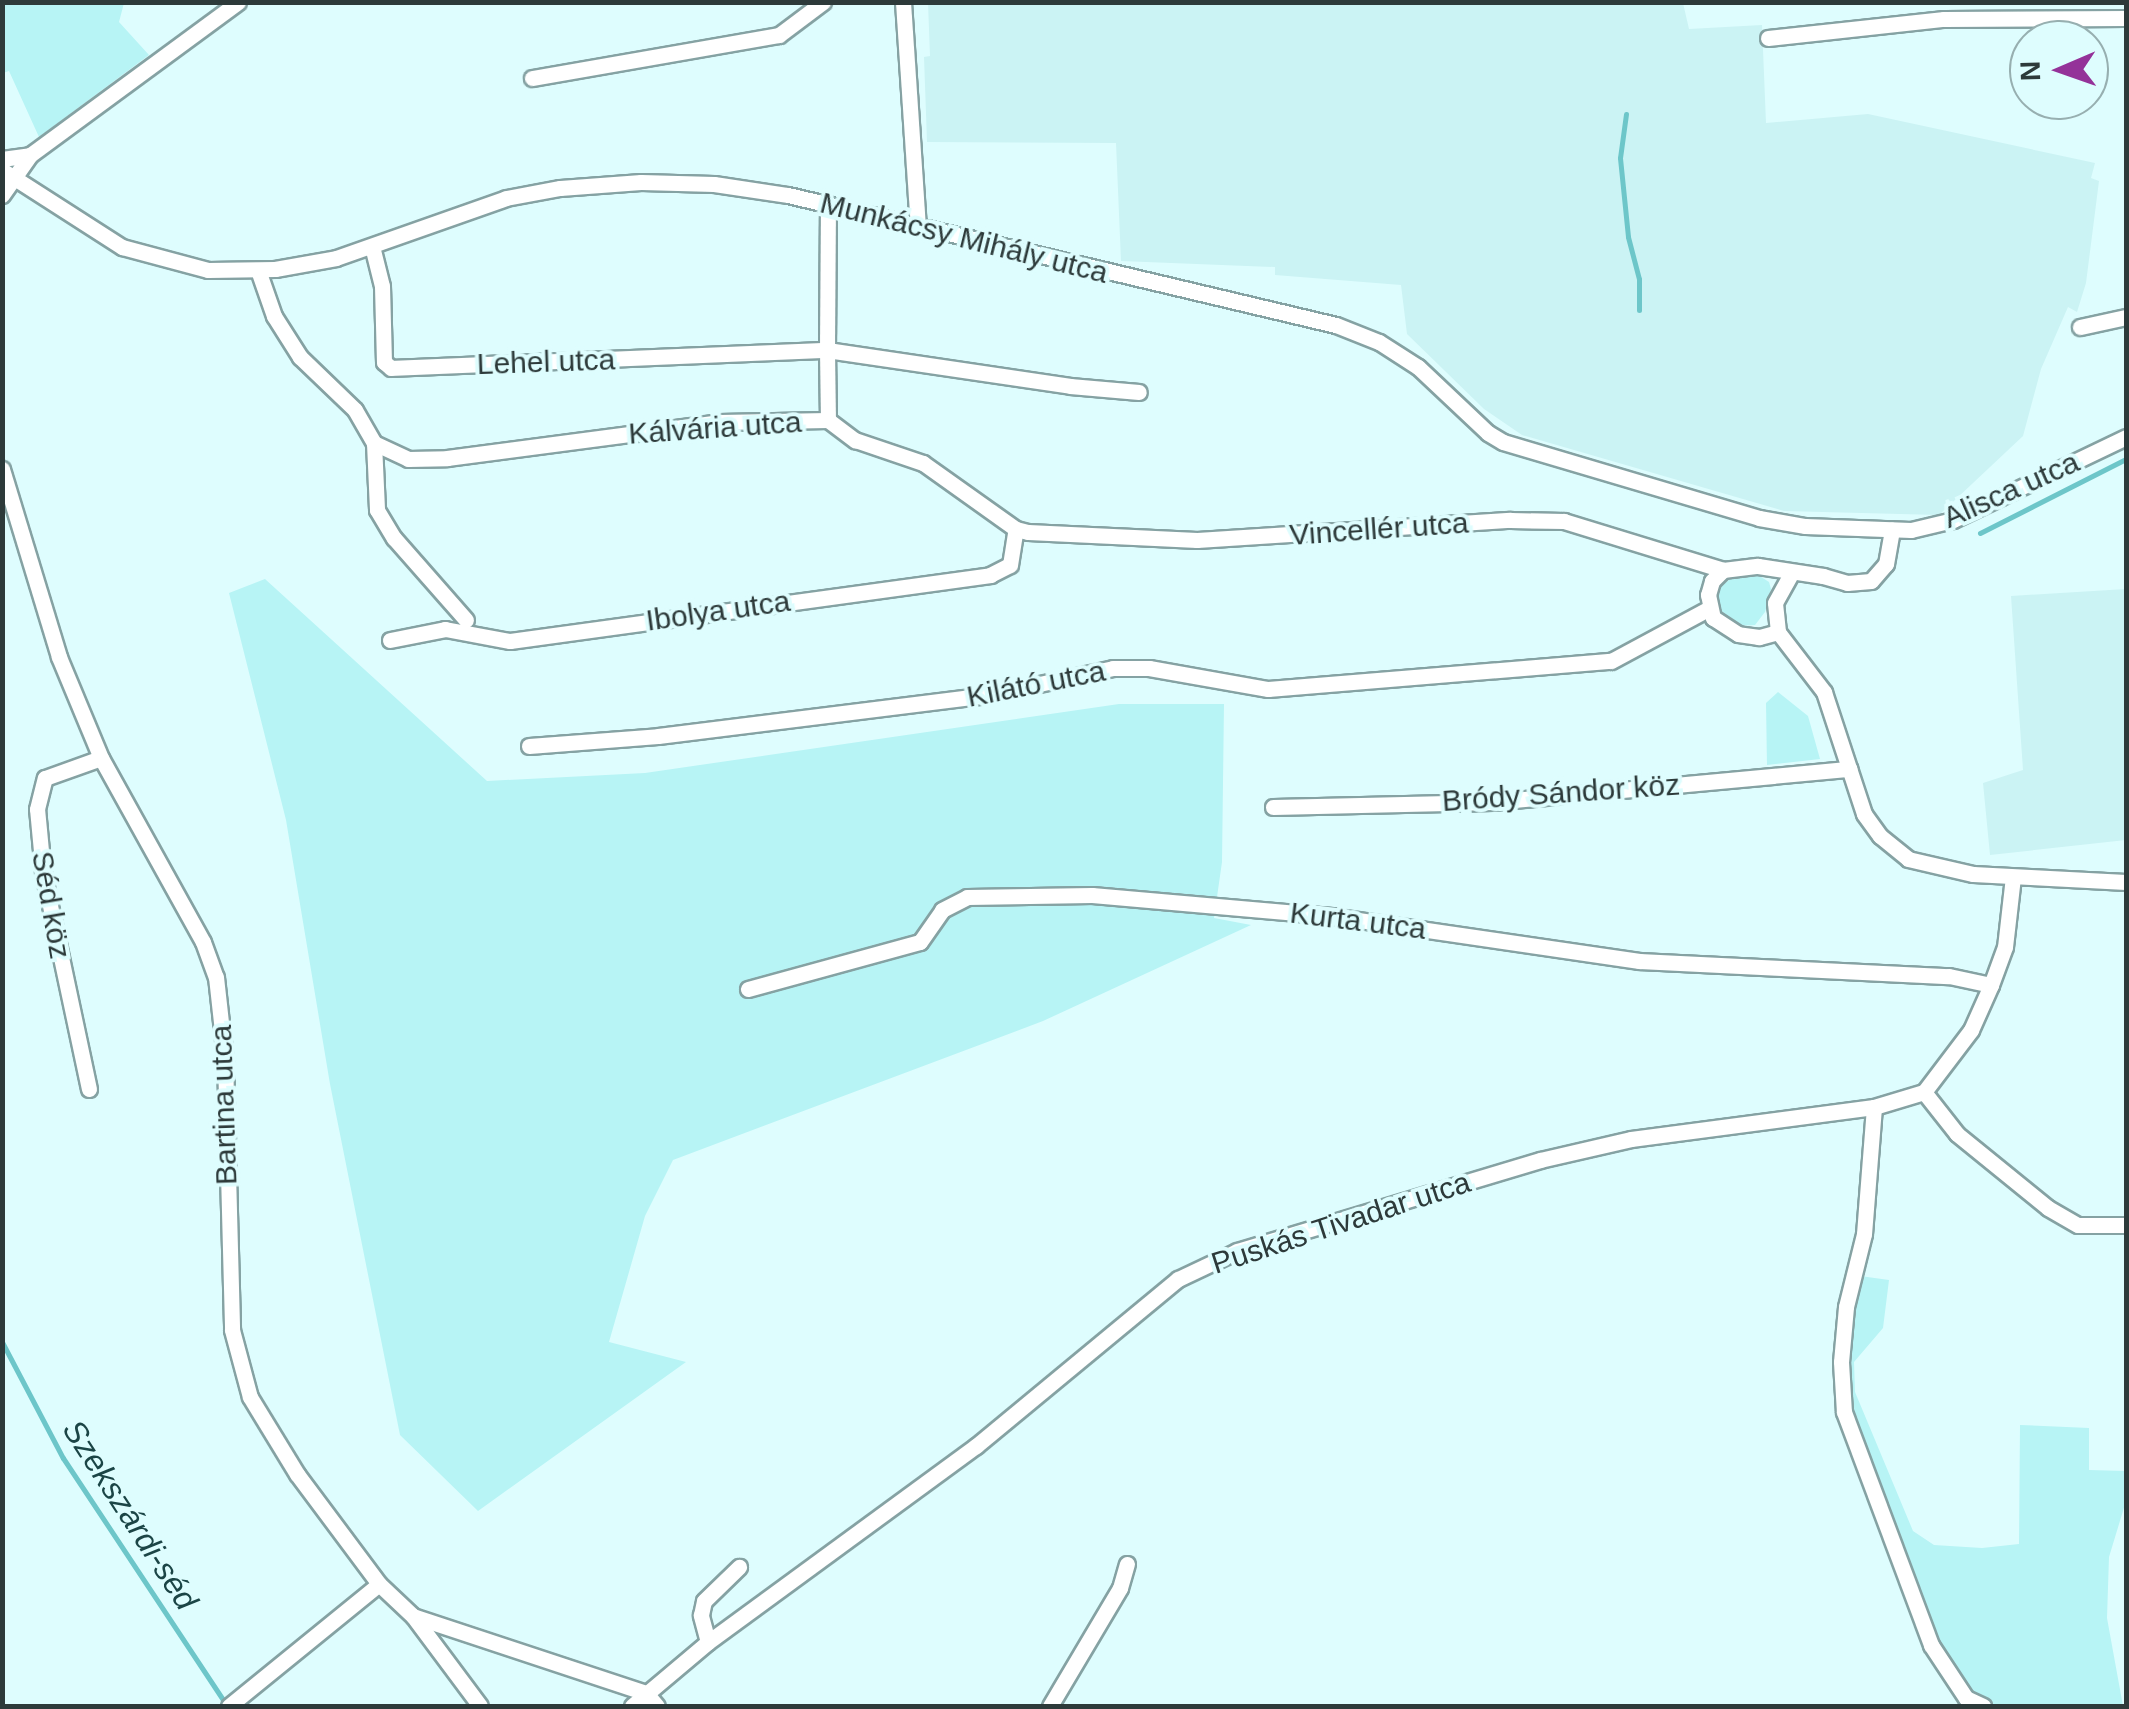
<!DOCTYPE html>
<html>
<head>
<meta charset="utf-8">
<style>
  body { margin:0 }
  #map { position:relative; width:2129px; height:1709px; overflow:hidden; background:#defdfe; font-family:Helvetica,sans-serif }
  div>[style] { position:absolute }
  .built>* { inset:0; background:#cbf3f4 }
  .green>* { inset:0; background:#b7f4f5 }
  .stream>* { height:5px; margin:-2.5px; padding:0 2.5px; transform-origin:2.5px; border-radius:2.5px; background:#6dc6c9 }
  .roads { filter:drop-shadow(2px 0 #85a2a3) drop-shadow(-2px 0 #85a2a3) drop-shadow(0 2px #85a2a3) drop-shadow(0 -2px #85a2a3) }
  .minor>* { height:15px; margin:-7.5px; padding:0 7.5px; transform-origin:7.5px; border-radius:7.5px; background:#fff }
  span { translate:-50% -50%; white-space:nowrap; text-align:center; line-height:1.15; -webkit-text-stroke:8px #defdfe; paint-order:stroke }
  .street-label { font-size:30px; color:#2d3a3a }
  .water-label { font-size:32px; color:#1b4546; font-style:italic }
  .frame { position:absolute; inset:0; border:5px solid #2d3a3a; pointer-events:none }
  .north { position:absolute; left:2009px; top:20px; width:100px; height:100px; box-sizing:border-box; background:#defdfe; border:2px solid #97afb0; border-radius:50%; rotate:268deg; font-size:28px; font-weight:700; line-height:40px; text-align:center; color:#2d3a3a }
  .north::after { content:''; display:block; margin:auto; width:35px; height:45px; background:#943299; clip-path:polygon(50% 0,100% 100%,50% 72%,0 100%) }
</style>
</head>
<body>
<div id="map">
  <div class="built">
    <div style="clip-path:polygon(928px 3px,1683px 3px,1689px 29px,1762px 25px,1766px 123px,1868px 114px,2095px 163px,2091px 178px,2099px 181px,2086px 283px,2077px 312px,2068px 307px,2041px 369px,2023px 436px,1939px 515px,1784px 511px,1522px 435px,1484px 409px,1407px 334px,1401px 285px,1275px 275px,1275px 267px,1121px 261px,1116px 143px,927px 142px,924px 57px,930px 56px)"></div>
    <div style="clip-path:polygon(2126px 589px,2126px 840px,1990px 855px,1983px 783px,2023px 770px,2011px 596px)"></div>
  </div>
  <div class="green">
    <div style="clip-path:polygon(3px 2px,124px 3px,119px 22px,149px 55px,39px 137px,9px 71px,3px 73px)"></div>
    <div style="clip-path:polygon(1755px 573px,1769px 582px,1771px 589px,1765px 612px,1755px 625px,1736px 626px,1720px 613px,1717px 603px,1721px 586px,1736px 575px)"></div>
    <div style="clip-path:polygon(265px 579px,487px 781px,645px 773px,1119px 704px,1224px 704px,1222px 862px,1214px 918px,1251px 925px,1043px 1021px,673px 1160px,645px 1216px,609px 1342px,686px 1362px,478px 1511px,400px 1435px,330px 1084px,286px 820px,229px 593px)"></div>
    <div style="clip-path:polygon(1778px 692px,1808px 716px,1820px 759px,1767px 765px,1766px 703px)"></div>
    <div style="clip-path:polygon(1853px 1275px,1889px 1280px,1883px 1328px,1854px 1362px,1855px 1392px,1913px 1531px,1934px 1545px,1982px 1548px,2019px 1544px,2020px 1425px,2089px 1428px,2089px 1470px,2126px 1471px,2126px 1501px,2109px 1557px,2107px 1618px,2123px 1706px,1983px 1706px,1931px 1645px,1844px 1412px)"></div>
  </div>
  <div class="stream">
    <div style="left:1626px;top:114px;width:44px;rotate:97.8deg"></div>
    <div style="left:1620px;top:158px;width:79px;rotate:84.2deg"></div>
    <div style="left:1628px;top:237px;width:43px;rotate:75.3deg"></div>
    <div style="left:1639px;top:279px;width:31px;rotate:90deg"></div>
    <div style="left:1980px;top:533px;width:164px;rotate:-26.9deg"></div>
    <div style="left:2px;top:1342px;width:131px;rotate:62.3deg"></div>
    <div style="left:63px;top:1458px;width:295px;rotate:56.5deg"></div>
  </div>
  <div class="roads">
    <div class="minor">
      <div style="left:903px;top:2px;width:225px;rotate:86.2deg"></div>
      <div style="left:1768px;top:38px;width:177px;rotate:-6.2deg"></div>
      <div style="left:1944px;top:19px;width:182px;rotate:-0.3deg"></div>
      <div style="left:532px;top:78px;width:251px;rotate:-9.9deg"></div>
      <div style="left:779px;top:35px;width:55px;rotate:-36.9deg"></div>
      <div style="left:2px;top:159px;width:28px;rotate:-8deg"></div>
      <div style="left:2px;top:170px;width:143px;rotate:32.7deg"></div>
      <div style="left:122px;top:247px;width:89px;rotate:15deg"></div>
      <div style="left:208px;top:270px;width:67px;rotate:-0.9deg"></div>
      <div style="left:275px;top:269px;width:62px;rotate:-10.2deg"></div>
      <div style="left:336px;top:258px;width:180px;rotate:-19.4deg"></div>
      <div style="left:506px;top:198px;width:55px;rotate:-10.5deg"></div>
      <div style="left:560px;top:188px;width:81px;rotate:-4.2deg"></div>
      <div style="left:641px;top:182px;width:73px;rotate:1.6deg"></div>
      <div style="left:714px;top:184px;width:75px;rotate:8.5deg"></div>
      <div style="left:788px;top:195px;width:563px;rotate:13.35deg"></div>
      <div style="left:1336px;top:325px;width:46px;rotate:21.6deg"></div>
      <div style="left:1379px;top:342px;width:46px;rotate:32.7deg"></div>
      <div style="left:1418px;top:367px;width:96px;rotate:43.3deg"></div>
      <div style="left:1488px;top:433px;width:17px;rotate:31deg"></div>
      <div style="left:1503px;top:442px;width:267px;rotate:16.5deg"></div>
      <div style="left:1759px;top:518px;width:47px;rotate:9.9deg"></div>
      <div style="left:1805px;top:526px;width:106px;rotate:2.2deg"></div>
      <div style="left:1911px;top:530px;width:43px;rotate:-13.4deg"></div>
      <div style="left:1953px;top:520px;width:192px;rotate:-25.6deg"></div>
      <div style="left:2px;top:195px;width:49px;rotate:-55deg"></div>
      <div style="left:30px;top:155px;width:258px;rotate:-36.3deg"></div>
      <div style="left:828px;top:204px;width:146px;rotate:90.4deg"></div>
      <div style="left:827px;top:350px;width:246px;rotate:8.4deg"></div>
      <div style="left:1070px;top:386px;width:69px;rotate:5deg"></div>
      <div style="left:372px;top:246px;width:41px;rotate:76deg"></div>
      <div style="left:382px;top:286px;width:76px;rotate:88.5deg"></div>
      <div style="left:384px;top:362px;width:9px;rotate:41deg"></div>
      <div style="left:391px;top:368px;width:436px;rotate:-2.4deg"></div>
      <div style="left:827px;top:350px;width:70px;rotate:89.2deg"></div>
      <div style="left:258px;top:270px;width:49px;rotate:70.8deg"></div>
      <div style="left:274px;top:316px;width:49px;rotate:57.6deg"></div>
      <div style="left:300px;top:357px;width:76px;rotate:43.9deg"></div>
      <div style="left:355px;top:410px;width:38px;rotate:60deg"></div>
      <div style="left:374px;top:443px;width:67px;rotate:87.4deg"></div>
      <div style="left:377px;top:510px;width:33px;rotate:59deg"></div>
      <div style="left:394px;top:538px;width:109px;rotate:48.7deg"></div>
      <div style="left:2080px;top:327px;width:47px;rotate:-12.3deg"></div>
      <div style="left:374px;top:443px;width:38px;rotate:25deg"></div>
      <div style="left:408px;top:459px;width:39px;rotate:-1deg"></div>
      <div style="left:447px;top:458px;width:274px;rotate:-7.5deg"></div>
      <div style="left:719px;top:422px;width:109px;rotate:-1.1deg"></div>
      <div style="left:828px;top:420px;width:34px;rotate:37deg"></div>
      <div style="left:855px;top:440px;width:72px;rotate:18.7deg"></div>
      <div style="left:923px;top:463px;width:114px;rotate:35.4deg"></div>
      <div style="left:1016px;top:529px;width:12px;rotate:14deg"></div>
      <div style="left:1028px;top:532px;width:169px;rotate:2.7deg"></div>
      <div style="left:1197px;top:540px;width:314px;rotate:-3.7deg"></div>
      <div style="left:1510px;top:520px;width:54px;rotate:1.1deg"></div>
      <div style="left:1564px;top:521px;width:166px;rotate:17.1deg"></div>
      <div style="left:2px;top:469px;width:196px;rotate:73.1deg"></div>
      <div style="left:59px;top:657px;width:109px;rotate:67.4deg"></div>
      <div style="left:101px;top:758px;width:210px;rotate:61deg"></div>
      <div style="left:203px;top:942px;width:37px;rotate:70deg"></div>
      <div style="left:216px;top:977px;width:81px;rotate:83.7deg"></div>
      <div style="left:225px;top:1058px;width:272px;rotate:88.5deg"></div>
      <div style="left:232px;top:1330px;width:69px;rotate:75deg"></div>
      <div style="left:250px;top:1397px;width:90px;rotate:58.6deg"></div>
      <div style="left:297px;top:1474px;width:137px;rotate:53.3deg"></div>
      <div style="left:379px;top:1584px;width:47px;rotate:43.3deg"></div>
      <div style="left:413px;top:1616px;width:112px;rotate:53.3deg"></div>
      <div style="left:1792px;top:572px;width:35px;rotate:119deg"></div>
      <div style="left:1775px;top:603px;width:29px;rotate:84deg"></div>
      <div style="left:1778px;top:632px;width:20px;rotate:165deg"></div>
      <div style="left:1759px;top:637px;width:21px;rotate:-172deg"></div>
      <div style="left:1738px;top:634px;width:30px;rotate:-147deg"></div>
      <div style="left:1713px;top:618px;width:24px;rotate:-102deg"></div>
      <div style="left:1708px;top:595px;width:15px;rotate:-74deg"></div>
      <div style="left:1712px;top:581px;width:16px;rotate:-45deg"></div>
      <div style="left:1723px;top:570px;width:35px;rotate:-7deg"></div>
      <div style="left:1758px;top:566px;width:66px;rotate:8.7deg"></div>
      <div style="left:1823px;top:576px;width:25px;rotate:16deg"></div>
      <div style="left:1847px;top:583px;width:24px;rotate:-5deg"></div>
      <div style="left:1871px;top:581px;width:23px;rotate:-49deg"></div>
      <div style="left:1886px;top:564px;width:35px;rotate:-80deg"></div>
      <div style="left:1778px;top:632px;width:76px;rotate:52.5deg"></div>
      <div style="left:1824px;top:692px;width:128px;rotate:71.8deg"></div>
      <div style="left:1864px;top:814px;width:27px;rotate:54deg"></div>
      <div style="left:1880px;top:836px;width:36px;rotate:39deg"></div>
      <div style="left:1908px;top:859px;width:67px;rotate:13deg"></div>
      <div style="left:1973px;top:874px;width:153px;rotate:3deg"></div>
      <div style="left:390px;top:640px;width:56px;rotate:-11.3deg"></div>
      <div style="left:445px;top:629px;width:66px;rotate:10.5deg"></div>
      <div style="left:510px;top:641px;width:485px;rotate:-7.8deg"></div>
      <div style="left:990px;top:575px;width:22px;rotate:-27deg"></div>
      <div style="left:1010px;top:565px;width:36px;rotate:-81deg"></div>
      <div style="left:529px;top:746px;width:129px;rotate:-4.4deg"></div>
      <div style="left:658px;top:736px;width:338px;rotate:-7.1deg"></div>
      <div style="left:993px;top:694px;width:123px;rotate:-12.2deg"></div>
      <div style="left:1113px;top:668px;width:36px"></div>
      <div style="left:1149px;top:668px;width:121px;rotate:10deg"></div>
      <div style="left:1268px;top:689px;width:344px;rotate:-4.7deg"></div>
      <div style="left:1611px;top:661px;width:110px;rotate:-28.2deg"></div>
      <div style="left:1273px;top:807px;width:219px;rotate:-1.3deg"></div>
      <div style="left:1492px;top:802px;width:359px;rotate:-5.3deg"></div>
      <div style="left:748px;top:989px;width:178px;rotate:-15.3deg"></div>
      <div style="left:920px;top:942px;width:39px;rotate:-55deg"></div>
      <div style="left:942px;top:910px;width:28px;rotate:-27deg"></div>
      <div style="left:967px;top:897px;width:125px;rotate:-0.9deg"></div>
      <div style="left:1092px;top:895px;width:240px;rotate:5deg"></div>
      <div style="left:1331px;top:916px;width:311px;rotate:8.3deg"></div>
      <div style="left:1639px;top:961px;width:310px;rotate:2.8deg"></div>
      <div style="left:1949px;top:976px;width:43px;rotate:12.1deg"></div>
      <div style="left:89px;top:1089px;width:222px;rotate:-102deg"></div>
      <div style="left:43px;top:872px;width:63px;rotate:-95.4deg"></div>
      <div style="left:37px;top:809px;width:32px;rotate:-76deg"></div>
      <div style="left:45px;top:778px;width:59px;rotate:-19.7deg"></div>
      <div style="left:1924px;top:1092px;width:53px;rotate:51.8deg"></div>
      <div style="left:1957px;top:1134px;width:117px;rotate:39.1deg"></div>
      <div style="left:2048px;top:1208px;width:34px;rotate:30deg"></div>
      <div style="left:2078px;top:1225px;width:48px"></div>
      <div style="left:1874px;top:1107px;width:127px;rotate:94.5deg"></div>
      <div style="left:1864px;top:1234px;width:75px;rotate:103.9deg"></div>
      <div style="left:1846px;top:1307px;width:55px;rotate:95.2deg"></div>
      <div style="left:1841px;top:1362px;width:50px;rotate:86.6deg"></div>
      <div style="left:1844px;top:1412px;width:249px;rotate:69.5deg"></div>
      <div style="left:1931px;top:1645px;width:64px;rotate:56.6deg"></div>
      <div style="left:1966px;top:1698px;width:19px;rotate:25deg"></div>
      <div style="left:413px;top:1616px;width:245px;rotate:18.3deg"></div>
      <div style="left:646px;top:1693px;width:17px;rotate:50deg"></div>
      <div style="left:708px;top:1642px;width:28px;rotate:-105deg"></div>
      <div style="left:701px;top:1615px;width:14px;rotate:-78deg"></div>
      <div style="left:704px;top:1601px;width:49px;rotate:-44.2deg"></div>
      <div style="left:229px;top:1706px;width:193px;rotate:-39.1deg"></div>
      <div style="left:632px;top:1706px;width:99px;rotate:-40.1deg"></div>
      <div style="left:708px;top:1642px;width:332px;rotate:-36.2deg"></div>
      <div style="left:976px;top:1446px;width:262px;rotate:-39.6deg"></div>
      <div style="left:1178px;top:1279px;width:65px;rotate:-25.4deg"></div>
      <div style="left:1237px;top:1251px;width:316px;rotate:-16.7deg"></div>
      <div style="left:1540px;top:1160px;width:93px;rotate:-13deg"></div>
      <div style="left:1631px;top:1139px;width:245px;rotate:-7.5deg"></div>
      <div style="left:1874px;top:1107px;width:52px;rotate:-16.7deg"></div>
      <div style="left:1924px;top:1092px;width:78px;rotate:-52.8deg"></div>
      <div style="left:1971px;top:1030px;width:49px;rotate:-66deg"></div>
      <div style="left:1991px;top:985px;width:40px;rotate:-69.8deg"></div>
      <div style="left:2005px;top:947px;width:70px;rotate:-83.5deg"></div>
      <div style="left:1050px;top:1706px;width:137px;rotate:-59.3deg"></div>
      <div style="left:1120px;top:1588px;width:25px;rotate:-74deg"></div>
    </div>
  </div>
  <div class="street-label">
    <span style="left:964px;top:238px;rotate:14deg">Munkácsy Mihály utca</span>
    <span style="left:546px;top:362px;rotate:-2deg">Lehel utca</span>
    <span style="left:715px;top:428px;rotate:-4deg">Kálvária utca</span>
    <span style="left:2011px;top:490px;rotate:-24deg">Alisca utca</span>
    <span style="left:1379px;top:529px;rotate:-4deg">Vincellér utca</span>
    <span style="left:718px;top:611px;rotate:-8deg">Ibolya utca</span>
    <span style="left:1036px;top:684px;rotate:-11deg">Kilátó utca</span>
    <span style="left:1561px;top:793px;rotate:-4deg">Bródy Sándor köz</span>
    <span style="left:51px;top:905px;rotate:80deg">Séd köz</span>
    <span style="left:1358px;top:921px;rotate:7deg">Kurta utca</span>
    <span style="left:224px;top:1105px;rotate:-92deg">Bartina utca</span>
    <span style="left:1341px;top:1223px;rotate:-18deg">Puskás Tivadar utca</span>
  </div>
  <div class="water-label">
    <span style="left:130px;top:1515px;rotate:57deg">Szekszárdi-séd</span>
  </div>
  <div class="frame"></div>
  <div class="north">N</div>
</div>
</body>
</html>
